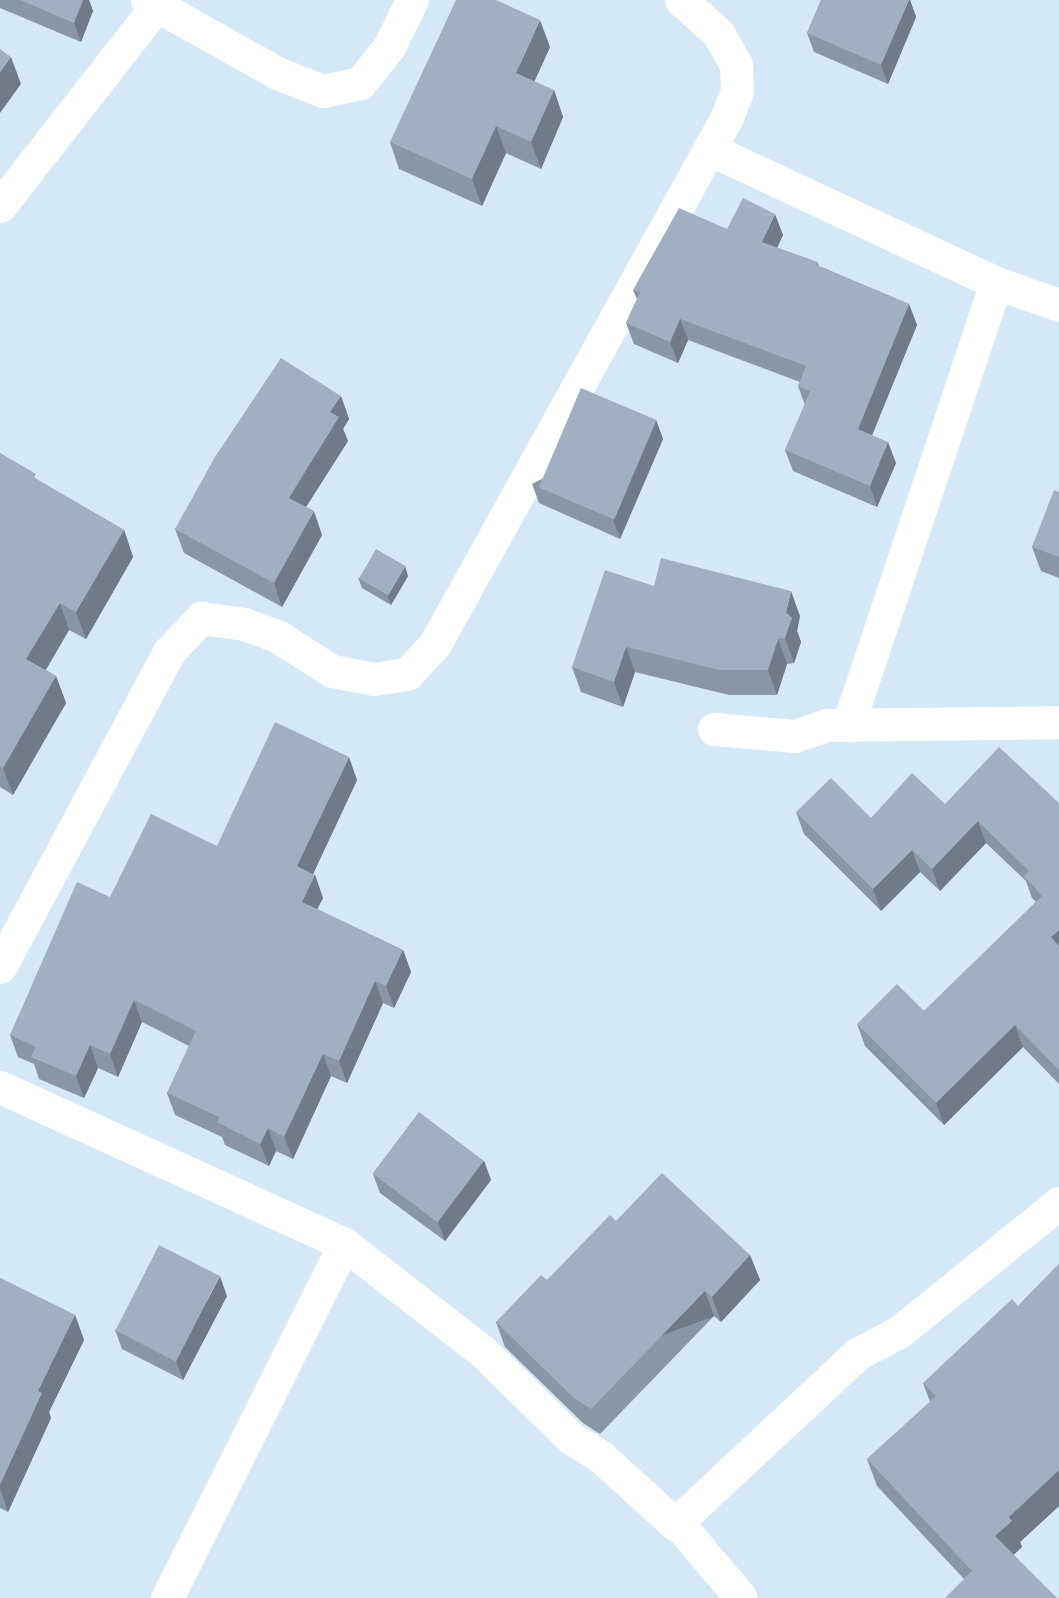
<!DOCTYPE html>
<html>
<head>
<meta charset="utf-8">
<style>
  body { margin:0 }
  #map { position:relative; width:1059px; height:1598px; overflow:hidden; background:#d4e8f6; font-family:Spectral,serif }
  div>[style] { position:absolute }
  .street>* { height:33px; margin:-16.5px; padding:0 16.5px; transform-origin:16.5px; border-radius:16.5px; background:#fff }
  .wall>* { inset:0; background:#8b96a5 }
  .shaded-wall>* { inset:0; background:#717a86; transform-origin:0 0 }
  .building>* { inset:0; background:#a2afc0; transform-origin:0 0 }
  span { translate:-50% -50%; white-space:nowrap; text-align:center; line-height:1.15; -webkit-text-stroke:4.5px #e8f4fc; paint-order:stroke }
</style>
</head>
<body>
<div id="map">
  <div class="street">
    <div style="left:147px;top:0;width:149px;rotate:29.3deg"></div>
    <div style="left:277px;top:73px;width:49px;rotate:21.4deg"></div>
    <div style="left:323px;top:91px;width:38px;rotate:-12deg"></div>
    <div style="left:360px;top:83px;width:46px;rotate:-51.1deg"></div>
    <div style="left:389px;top:47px;width:52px;rotate:-63.9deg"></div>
    <div style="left:709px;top:149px;width:317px;rotate:25deg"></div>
    <div style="left:996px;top:283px;width:67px;rotate:19.2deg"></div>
    <div style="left:0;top:206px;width:255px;rotate:-52deg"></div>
    <div style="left:848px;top:725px;width:466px;rotate:-71.5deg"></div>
    <div style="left:714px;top:729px;width:81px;rotate:4.9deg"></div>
    <div style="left:795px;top:736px;width:34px;rotate:-19deg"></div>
    <div style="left:827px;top:725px;width:232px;rotate:-0.7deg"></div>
    <div style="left:0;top:967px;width:357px;rotate:-61.8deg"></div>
    <div style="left:169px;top:652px;width:47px;rotate:-46.7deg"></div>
    <div style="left:201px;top:618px;width:43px;rotate:7.9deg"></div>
    <div style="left:244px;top:624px;width:35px;rotate:20deg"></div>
    <div style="left:277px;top:636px;width:65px;rotate:32.5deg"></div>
    <div style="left:332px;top:671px;width:43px;rotate:10.8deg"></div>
    <div style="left:374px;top:679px;width:33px;rotate:-9deg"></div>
    <div style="left:407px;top:674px;width:41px;rotate:-47deg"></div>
    <div style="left:435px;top:644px;width:602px;rotate:-61.01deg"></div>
    <div style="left:727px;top:117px;width:28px;rotate:-69deg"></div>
    <div style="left:737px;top:91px;width:26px;rotate:-92deg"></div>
    <div style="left:736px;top:65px;width:35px;rotate:-119deg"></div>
    <div style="left:719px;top:34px;width:51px;rotate:-138.2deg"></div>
    <div style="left:0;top:1087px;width:378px;rotate:24.5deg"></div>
    <div style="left:344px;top:1244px;width:176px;rotate:37.8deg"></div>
    <div style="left:483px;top:1352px;width:123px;rotate:44.3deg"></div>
    <div style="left:571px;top:1438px;width:36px;rotate:32deg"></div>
    <div style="left:601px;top:1457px;width:100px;rotate:42.2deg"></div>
    <div style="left:675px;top:1524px;width:3px;rotate:-45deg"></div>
    <div style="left:677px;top:1522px;width:99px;rotate:49.9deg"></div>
    <div style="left:675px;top:1524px;width:249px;rotate:-43deg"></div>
    <div style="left:857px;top:1354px;width:47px;rotate:-27.6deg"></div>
    <div style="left:899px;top:1332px;width:206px;rotate:-38.9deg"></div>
    <div style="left:167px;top:1598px;width:396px;rotate:-63.4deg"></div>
  </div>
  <div class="wall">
    <div style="clip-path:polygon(0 0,89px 0,93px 11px,81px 42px,0 8px)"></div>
    <div style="clip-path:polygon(821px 0,910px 0,916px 17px,888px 84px,814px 52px,807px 33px)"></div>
    <div style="clip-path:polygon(550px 47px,534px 82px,554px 90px,563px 117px,541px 169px,506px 153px,482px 206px,399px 169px,390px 142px)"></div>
    <div style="clip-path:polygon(727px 229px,783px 235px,777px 248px,817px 262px,819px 266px,909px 304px,917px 325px,872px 435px,896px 463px,877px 507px,793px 471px,785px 450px,805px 405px,798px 386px,800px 382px,688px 340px,678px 363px,634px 344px,626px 323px,637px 299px,633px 290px)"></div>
    <div style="clip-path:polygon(341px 396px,349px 419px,343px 429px,348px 441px,306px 507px,322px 535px,282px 607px,184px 553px,175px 529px)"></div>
    <div style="clip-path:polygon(656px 420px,663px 439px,620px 539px,539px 503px,532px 484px)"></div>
    <div style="clip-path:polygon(0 453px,38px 480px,124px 530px,133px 557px,86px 639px,69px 630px,46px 670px,56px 676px,66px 703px,13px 795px,0 787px)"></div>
    <div style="clip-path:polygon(1059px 492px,1059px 578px,1041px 571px,1032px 547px)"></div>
    <div style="clip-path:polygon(408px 576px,391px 605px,362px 588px,358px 578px)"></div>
    <div style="clip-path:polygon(654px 586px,800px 616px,797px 631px,801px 642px,794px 663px,787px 664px,777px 695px,729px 695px,635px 672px,623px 707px,581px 692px,572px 667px)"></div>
    <div style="clip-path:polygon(357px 780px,313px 874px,315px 875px,323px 898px,317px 909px,403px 950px,411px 972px,394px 1008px,383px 1003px,347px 1083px,331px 1076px,293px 1159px,276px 1151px,269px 1166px,225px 1145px,222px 1137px,175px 1115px,167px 1093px,189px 1046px,142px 1022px,118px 1077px,98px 1068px,84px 1098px,39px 1079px,34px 1064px,18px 1057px,10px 1035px,110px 897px,217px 846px)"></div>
    <div style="clip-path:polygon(1059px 803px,1059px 1084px,1023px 1047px,944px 1125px,865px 1046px,857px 1024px,924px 1011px,1036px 902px,1032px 898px,1026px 881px,986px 843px,940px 891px,920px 872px,881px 911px,804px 834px,796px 812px,871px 818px,945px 804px)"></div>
    <div style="clip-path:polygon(484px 1161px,491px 1180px,445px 1241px,380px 1193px,373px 1174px)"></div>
    <div style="clip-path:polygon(616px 1221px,750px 1255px,760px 1280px,721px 1322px,714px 1316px,600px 1434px,583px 1423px,505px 1347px,496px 1322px,547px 1280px)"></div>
    <div style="clip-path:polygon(1059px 1264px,1059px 1506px,1020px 1542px,1022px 1547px,964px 1579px,877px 1486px,867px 1459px,930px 1402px,923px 1383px,1018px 1306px)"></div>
    <div style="clip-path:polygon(0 1278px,75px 1315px,84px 1340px,49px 1412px,51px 1418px,8px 1512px,0 1508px)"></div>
    <div style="clip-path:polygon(227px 1296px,183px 1380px,122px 1349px,115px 1330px)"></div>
  </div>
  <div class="shaded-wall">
    <div style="clip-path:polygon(83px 0,89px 0,93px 11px,81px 42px,74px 23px)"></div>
    <div style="clip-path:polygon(909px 0,910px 0,916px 17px,888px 84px,881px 65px)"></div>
    <div style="clip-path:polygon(540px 20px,550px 47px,526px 100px,516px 73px)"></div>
    <div style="clip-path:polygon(11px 57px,21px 84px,0 113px,0 72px)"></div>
    <div style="clip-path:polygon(554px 90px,563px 117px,541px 169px,531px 142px)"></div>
    <div style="clip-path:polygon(496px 126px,506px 153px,482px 206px,472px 179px)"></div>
    <div style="clip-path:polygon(775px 214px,783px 235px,770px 263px,762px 242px)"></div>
    <div style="clip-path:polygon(909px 304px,917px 325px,866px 450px,858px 429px)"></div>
    <div style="clip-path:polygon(680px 319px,688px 340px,678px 363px,670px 342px)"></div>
    <div style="clip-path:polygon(341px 396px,349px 419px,343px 429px,348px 441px,297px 521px,289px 498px,330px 412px)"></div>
    <div style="clip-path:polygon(656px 420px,663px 439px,620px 539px,613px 520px)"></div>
    <div style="clip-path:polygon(888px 442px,896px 463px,877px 507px,870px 486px)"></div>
    <div style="clip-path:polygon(314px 511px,322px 535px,282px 607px,274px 583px)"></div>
    <div style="clip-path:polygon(124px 530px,133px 557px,86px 639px,76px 612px)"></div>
    <div style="clip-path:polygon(405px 566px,408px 576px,391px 605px,387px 595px)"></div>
    <div style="clip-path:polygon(791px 591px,800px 616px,797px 631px,801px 642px,794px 663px,785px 638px,786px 612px)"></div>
    <div style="clip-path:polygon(60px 603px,69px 630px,36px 686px,26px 659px)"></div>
    <div style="clip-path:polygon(778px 639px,787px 664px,777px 695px,768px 670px)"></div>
    <div style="clip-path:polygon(626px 647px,635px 672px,623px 707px,614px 682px)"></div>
    <div style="clip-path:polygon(56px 676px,66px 703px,13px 795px,3px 768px)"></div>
    <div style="clip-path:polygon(349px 757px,357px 780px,306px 889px,297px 866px)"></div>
    <div style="clip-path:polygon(978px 821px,986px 843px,940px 891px,932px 869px)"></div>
    <div style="clip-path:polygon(912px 850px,920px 872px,881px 911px,873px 889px)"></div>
    <div style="clip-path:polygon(315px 875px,323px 898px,310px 924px,302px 902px)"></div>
    <div style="clip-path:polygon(1059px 930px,1059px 959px,1051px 937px)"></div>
    <div style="clip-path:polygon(403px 950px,411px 972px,394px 1008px,386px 986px)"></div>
    <div style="clip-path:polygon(375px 981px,383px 1003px,347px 1083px,339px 1061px)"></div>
    <div style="clip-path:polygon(134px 1000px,142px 1022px,118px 1077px,110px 1054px)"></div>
    <div style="clip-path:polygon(1015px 1025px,1023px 1047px,944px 1125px,936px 1103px)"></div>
    <div style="clip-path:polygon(90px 1045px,98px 1068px,84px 1098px,76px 1076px)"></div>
    <div style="clip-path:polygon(323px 1054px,331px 1076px,293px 1159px,284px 1137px)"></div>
    <div style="clip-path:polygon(268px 1128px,276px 1151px,269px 1166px,260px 1144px)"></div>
    <div style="clip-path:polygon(484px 1161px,491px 1180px,445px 1241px,438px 1222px)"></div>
    <div style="clip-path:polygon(750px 1255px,760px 1280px,721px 1322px,712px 1297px)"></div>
    <div style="clip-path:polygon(220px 1276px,227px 1296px,183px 1380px,176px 1361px)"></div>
    <div style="left:705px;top:1291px;width:27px;height:164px;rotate:70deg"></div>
    <div style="clip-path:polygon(75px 1315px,84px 1340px,49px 1412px,51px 1418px,8px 1512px,0 1488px,0 1485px,38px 1391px)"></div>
    <div style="clip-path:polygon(1059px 1470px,1059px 1506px,1020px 1542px,1022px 1547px,1005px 1563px,995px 1536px,1009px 1517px)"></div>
  </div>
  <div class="building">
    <div style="clip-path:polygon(20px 0,83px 0,74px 23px)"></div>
    <div style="clip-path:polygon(456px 0,496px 0,540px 20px,516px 73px,554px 90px,531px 142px,496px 126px,472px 179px,390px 142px)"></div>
    <div style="clip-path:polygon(821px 0,909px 0,881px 65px,807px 33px)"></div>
    <div style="clip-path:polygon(0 49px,11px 57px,0 72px)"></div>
    <div style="clip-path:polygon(743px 198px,775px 214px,762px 242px,817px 262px,816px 265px,909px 304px,858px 429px,888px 442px,870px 486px,785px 450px,810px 391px,798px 386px,806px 366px,680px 319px,670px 342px,626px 323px,640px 292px,633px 290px,679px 208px,727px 229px)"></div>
    <div style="clip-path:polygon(281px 358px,341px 396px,330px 412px,339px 417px,289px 498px,314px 511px,274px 583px,175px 529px,215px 457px)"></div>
    <div style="left:581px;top:388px;width:82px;height:108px;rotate:23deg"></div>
    <div style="clip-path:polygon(0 453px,36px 474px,34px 478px,124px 530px,76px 612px,60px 603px,26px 659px,56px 676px,3px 768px,0 766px)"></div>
    <div style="clip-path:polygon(1054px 490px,1059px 492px,1059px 557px,1032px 547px)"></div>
    <div style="left:376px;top:549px;width:34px;height:34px;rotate:30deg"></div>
    <div style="clip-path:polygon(661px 558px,791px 591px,786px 612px,792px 618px,785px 638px,778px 639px,768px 670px,719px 670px,626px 647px,614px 682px,572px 667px,605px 570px,654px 586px)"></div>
    <div style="clip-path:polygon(275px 722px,349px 757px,297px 866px,315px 875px,302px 902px,403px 950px,386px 986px,375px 981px,339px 1061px,323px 1054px,284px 1137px,268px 1128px,260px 1144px,217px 1122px,219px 1117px,167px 1093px,196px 1031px,134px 1000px,110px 1054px,90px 1045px,76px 1076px,31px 1057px,36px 1047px,10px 1035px,77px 882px,110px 897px,151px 814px,217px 846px)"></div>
    <div style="clip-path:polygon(999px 747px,1059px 803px,1059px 930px,1051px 937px,1059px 946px,1059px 1070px,1015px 1025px,936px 1103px,857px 1024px,897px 984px,924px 1011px,1042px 896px,1024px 876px,1029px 871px,978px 821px,932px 869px,912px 850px,873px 889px,796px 812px,831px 778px,871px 818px,912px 773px,945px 804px)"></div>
    <div style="left:419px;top:1112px;width:81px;height:77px;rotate:37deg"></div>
    <div style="clip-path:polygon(662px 1173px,750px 1255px,712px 1297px,705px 1291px,591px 1409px,574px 1398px,496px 1322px,541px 1275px,547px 1280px,610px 1215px,616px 1221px)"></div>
    <div style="left:159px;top:1245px;width:68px;height:96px;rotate:27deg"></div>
    <div style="clip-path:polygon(1059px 1264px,1059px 1470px,1009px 1517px,1012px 1521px,995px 1536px,1057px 1598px,945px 1598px,972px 1571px,867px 1459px,936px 1396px,923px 1383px,1012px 1299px,1018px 1306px)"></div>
    <div style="clip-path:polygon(0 1278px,75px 1315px,38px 1391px,42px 1393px,0 1485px)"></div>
  </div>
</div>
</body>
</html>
